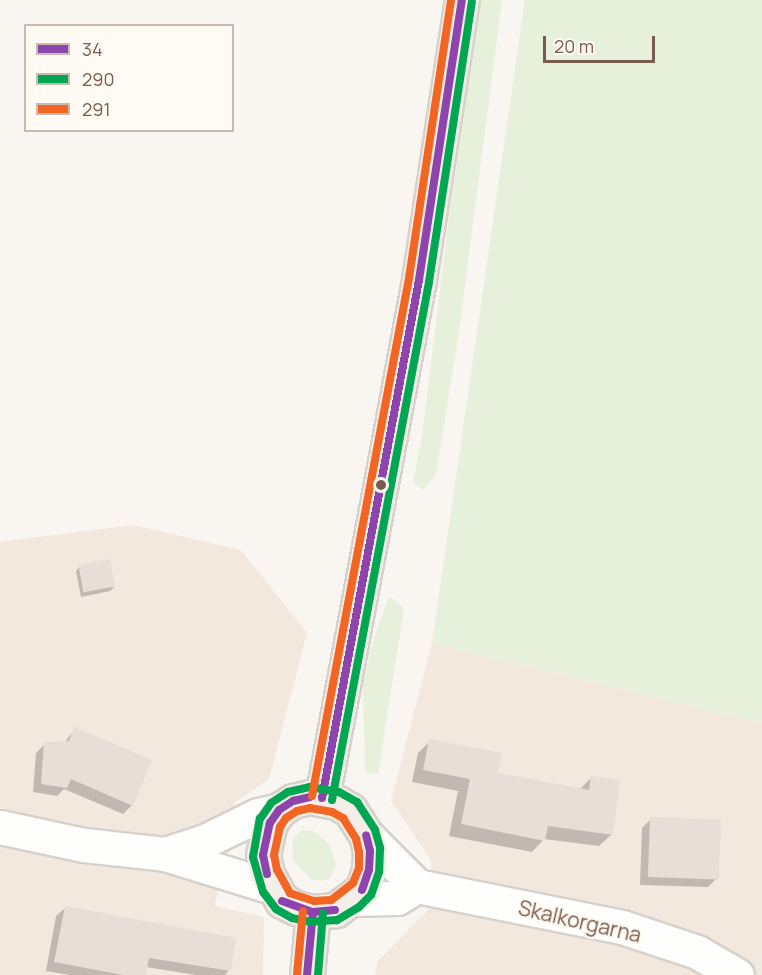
<!DOCTYPE html>
<html>
<head>
<meta charset="utf-8">
<style>
  body { margin:0 }
  #map { position:relative; width:762px; height:975px; overflow:hidden; background:#f9f5f0; font-family:Manrope,sans-serif }
  div>[style] { position:absolute }
  .residential>* { inset:0; background:#f2e8de }
  .green>* { inset:0; background:#e7f0db }
  .shadow>* { inset:0; background:#0003 }
  .building>* { inset:0; background:#e6ded7; transform-origin:0 0 }
  .roads { filter:drop-shadow(2px 0 #d7d1cb) drop-shadow(-2px 0 #d7d1cb) drop-shadow(0 2px #d7d1cb) drop-shadow(0 -2px #d7d1cb) }
  .minor>* { height:33px; margin:-16.5px; padding:0 16.5px; transform-origin:16.5px; border-radius:16.5px; background:#fefefd }
  .primary>* { height:33px; margin:-16.5px; padding:0 16.5px; transform-origin:16.5px; border-radius:16.5px; background:#f3eee8 }
  .bus-1>* { height:8px; margin:-4px; padding:0 4px; transform-origin:4px; border-radius:4px; background:#8e44ad }
  .bus-2>* { height:8px; margin:-4px; padding:0 4px; transform-origin:4px; border-radius:4px; background:#00a651 }
  .bus-3>* { height:8px; margin:-4px; padding:0 4px; transform-origin:4px; border-radius:4px; background:#f26522 }
  .dots>* { width:16px; height:16px; translate:-50% -50%; box-sizing:border-box; border:3px solid #fffaf3; border-radius:50% }
  span { translate:-50% -50%; white-space:nowrap; text-align:center; line-height:1.15; -webkit-text-stroke:4.5px #fffaf3; paint-order:stroke }
  .street-label { font-size:21px; color:#7a5c4d }
  .legend { position:absolute; left:24px; top:24px; width:210px; height:108px; box-sizing:border-box; background:#fffaf3; border:2px solid #cabbb1; margin:0; padding:8px 10px; list-style:none; font-size:18px; color:#7a5c4d }
  .legend li { display:flex; align-items:center; gap:12px; height:30px }
  .legend b { width:30px; border:2px solid #cabbb1 }
  .scale { position:absolute; left:543px; top:36px; width:112px; height:27px; box-sizing:border-box; border:3px solid #7a5c4d; border-top:0; padding-left:8px; font-size:18px; line-height:21px; white-space:nowrap; color:#7a5c4d; -webkit-text-stroke:4px #fffaf3; paint-order:stroke }
</style>
</head>
<body>
<div id="map">
  <div class="residential">
    <div style="clip-path:polygon(133px 525px,241px 550px,307px 633px,269px 779px,234px 803px,215px 906px,264px 917px,263px 975px,0 975px,0 542px)"></div>
    <div style="clip-path:polygon(432px 643px,762px 723px,762px 975px,375px 975px,378px 961px,431px 907px,431px 860px,391px 801px)"></div>
  </div>
  <div class="green">
    <div style="clip-path:polygon(481px 0,502px 0,459px 332px,436px 474px,423px 490px,413px 482px,422px 437px,449px 217px)"></div>
    <div style="clip-path:polygon(525px 0,762px 0,762px 723px,432px 643px)"></div>
    <div style="clip-path:polygon(389px 596px,404px 608px,378px 774px,365px 773px,363px 682px,373px 641px)"></div>
    <div style="clip-path:polygon(302px 830px,314px 831px,330px 845px,336px 865px,329px 879px,322px 881px,311px 879px,293px 861px,292px 840px)"></div>
  </div>
  <div class="shadow">
    <div style="clip-path:polygon(80px 566px,114px 587px,110px 591px,81px 597px,76px 571px)"></div>
    <div style="clip-path:polygon(75px 729px,132px 805px,123px 814px,64px 789px,57px 796px,33px 792px,36px 753px,45px 744px,64px 743px)"></div>
    <div style="clip-path:polygon(430px 741px,496px 774px,580px 789px,592px 777px,612px 834px,599px 846px,544px 839px,532px 852px,449px 836px,458px 791px,412px 782px,418px 753px)"></div>
    <div style="clip-path:polygon(651px 819px,717px 878px,708px 887px,640px 885px,642px 828px)"></div>
    <div style="clip-path:polygon(65px 908px,229px 970px,225px 975px,196px 975px,146px 967px,144px 975px,70px 975px,46px 971px,56px 916px)"></div>
  </div>
  <div class="building">
    <div style="left:110px;top:559px;width:28px;height:32px;rotate:80deg"></div>
    <div style="clip-path:polygon(74px 727px,152px 760px,133px 806px,71px 779px,67px 788px,41px 784px,44px 742px,69px 741px)"></div>
    <div style="clip-path:polygon(429px 739px,502px 753px,498px 773px,589px 790px,591px 776px,620px 780px,613px 835px,548px 826px,545px 841px,461px 824px,470px 779px,423px 770px)"></div>
    <div style="left:650px;top:817px;width:71px;height:60px;rotate:2deg"></div>
    <div style="clip-path:polygon(65px 906px,236px 938px,231px 971px,149px 958px,146px 975px,123px 975px,54px 962px)"></div>
  </div>
  <div class="roads">
    <div class="minor">
      <div style="left:0;top:827px;width:86px;rotate:12.1deg"></div>
      <div style="left:84px;top:845px;width:81px;rotate:6.3deg"></div>
      <div style="left:165px;top:854px;width:112px;rotate:17.1deg"></div>
      <div style="left:366px;top:835px;width:72px;rotate:45deg"></div>
      <div style="left:417px;top:886px;width:209px;rotate:11.3deg"></div>
      <div style="left:622px;top:927px;width:79px;rotate:18.4deg"></div>
      <div style="left:697px;top:952px;width:46px;rotate:29.9deg"></div>
      <div style="left:165px;top:854px;width:40px;rotate:-18deg"></div>
      <div style="left:203px;top:842px;width:61px;rotate:-26.1deg"></div>
      <div style="left:258px;top:815px;width:22px;rotate:-13deg"></div>
      <div style="left:353px;top:899px;width:44px;rotate:-1.3deg"></div>
      <div style="left:397px;top:898px;width:23px;rotate:-31deg"></div>
    </div>
    <div class="primary">
      <div style="left:310px;top:797px;width:26px;rotate:11deg"></div>
      <div style="left:336px;top:802px;width:16px;rotate:30deg"></div>
      <div style="left:350px;top:810px;width:30px;rotate:57deg"></div>
      <div style="left:366px;top:835px;width:16px;rotate:76deg"></div>
      <div style="left:370px;top:851px;width:19px;rotate:93deg"></div>
      <div style="left:369px;top:870px;width:21px;rotate:109deg"></div>
      <div style="left:362px;top:890px;width:34px;rotate:143deg"></div>
      <div style="left:335px;top:910px;width:22px;rotate:175deg"></div>
      <div style="left:313px;top:912px;width:17px;rotate:-167deg"></div>
      <div style="left:296px;top:908px;width:16px;rotate:-153deg"></div>
      <div style="left:282px;top:901px;width:31px;rotate:-119deg"></div>
      <div style="left:267px;top:874px;width:19px;rotate:-102deg"></div>
      <div style="left:263px;top:855px;width:33px;rotate:-78deg"></div>
      <div style="left:270px;top:823px;width:16px;rotate:-55deg"></div>
      <div style="left:279px;top:810px;width:17px;rotate:-33deg"></div>
      <div style="left:293px;top:801px;width:17px;rotate:-13deg"></div>
      <div style="left:322px;top:798px;width:527px;rotate:-79.39deg"></div>
      <div style="left:419px;top:280px;width:283px;rotate:-81.3deg"></div>
      <div style="left:307px;top:975px;width:63px;rotate:-84.6deg"></div>
    </div>
  </div>
  <div class="bus-1">
    <div style="left:322px;top:798px;width:527px;rotate:-79.39deg"></div>
    <div style="left:419px;top:280px;width:283px;rotate:-81.3deg"></div>
    <div style="left:267px;top:874px;width:19px;rotate:-102deg"></div>
    <div style="left:263px;top:855px;width:33px;rotate:-78deg"></div>
    <div style="left:270px;top:823px;width:16px;rotate:-55deg"></div>
    <div style="left:279px;top:810px;width:17px;rotate:-33deg"></div>
    <div style="left:293px;top:801px;width:17px;rotate:-13deg"></div>
    <div style="left:362px;top:890px;width:21px;rotate:-71deg"></div>
    <div style="left:369px;top:870px;width:19px;rotate:-87deg"></div>
    <div style="left:370px;top:851px;width:16px;rotate:-104deg"></div>
    <div style="left:282px;top:901px;width:33px;rotate:20deg"></div>
    <div style="left:313px;top:912px;width:22px;rotate:-5deg"></div>
    <div style="left:307px;top:975px;width:63px;rotate:-84.6deg"></div>
  </div>
  <div class="bus-2">
    <div style="left:310px;top:787px;width:29px;rotate:10deg"></div>
    <div style="left:339px;top:792px;width:21px;rotate:29deg"></div>
    <div style="left:357px;top:802px;width:33px;rotate:57deg"></div>
    <div style="left:375px;top:830px;width:19px;rotate:74deg"></div>
    <div style="left:380px;top:848px;width:24px;rotate:92deg"></div>
    <div style="left:379px;top:872px;width:24px;rotate:109deg"></div>
    <div style="left:371px;top:895px;width:17px;rotate:135deg"></div>
    <div style="left:359px;top:907px;width:26px;rotate:149deg"></div>
    <div style="left:337px;top:920px;width:26px;rotate:176deg"></div>
    <div style="left:311px;top:922px;width:19px;rotate:-168deg"></div>
    <div style="left:292px;top:918px;width:18px;rotate:-151deg"></div>
    <div style="left:276px;top:909px;width:21px;rotate:-127deg"></div>
    <div style="left:263px;top:892px;width:36px;rotate:-106deg"></div>
    <div style="left:253px;top:857px;width:39px;rotate:-80deg"></div>
    <div style="left:260px;top:819px;width:19px;rotate:-55deg"></div>
    <div style="left:271px;top:803px;width:20px;rotate:-33deg"></div>
    <div style="left:288px;top:792px;width:23px;rotate:-13deg"></div>
    <div style="left:332px;top:800px;width:527px;rotate:-79.39deg"></div>
    <div style="left:429px;top:282px;width:283px;rotate:-81.3deg"></div>
    <div style="left:318px;top:975px;width:62px;rotate:-85.4deg"></div>
  </div>
  <div class="bus-3">
    <div style="left:312px;top:796px;width:527px;rotate:-79.39deg"></div>
    <div style="left:409px;top:278px;width:281px;rotate:-81.4deg"></div>
    <div style="left:310px;top:808px;width:22px;rotate:10deg"></div>
    <div style="left:332px;top:812px;width:13px;rotate:29deg"></div>
    <div style="left:343px;top:818px;width:25px;rotate:58deg"></div>
    <div style="left:356px;top:839px;width:13px;rotate:77deg"></div>
    <div style="left:359px;top:852px;width:16px;rotate:90deg"></div>
    <div style="left:359px;top:868px;width:16px;rotate:112deg"></div>
    <div style="left:353px;top:883px;width:28px;rotate:142deg"></div>
    <div style="left:331px;top:900px;width:17px;rotate:177deg"></div>
    <div style="left:314px;top:901px;width:25px;rotate:-162deg"></div>
    <div style="left:290px;top:893px;width:26px;rotate:-119deg"></div>
    <div style="left:277px;top:870px;width:15px;rotate:-101deg"></div>
    <div style="left:274px;top:855px;width:29px;rotate:-78deg"></div>
    <div style="left:280px;top:827px;width:11px;rotate:-56deg"></div>
    <div style="left:286px;top:818px;width:13px;rotate:-32deg"></div>
    <div style="left:297px;top:811px;width:13px;rotate:-13deg"></div>
    <div style="left:297px;top:974px;width:63px;rotate:-84.6deg"></div>
  </div>
  <div class="dots">
    <div style="left:381px;top:485px;background:#7a5c4d"></div>
  </div>
  <div class="street-label">
    <span style="left:580px;top:921px;rotate:13deg">Skalkorgarna</span>
  </div>
  <ul class="legend">
  <li><b style="height:8px;background:#8e44ad"></b>34</li>
  <li><b style="height:8px;background:#00a651"></b>290</li>
  <li><b style="height:8px;background:#f26522"></b>291</li>
  </ul>
  <div class="scale">20 m</div>
</div>
</body>
</html>
